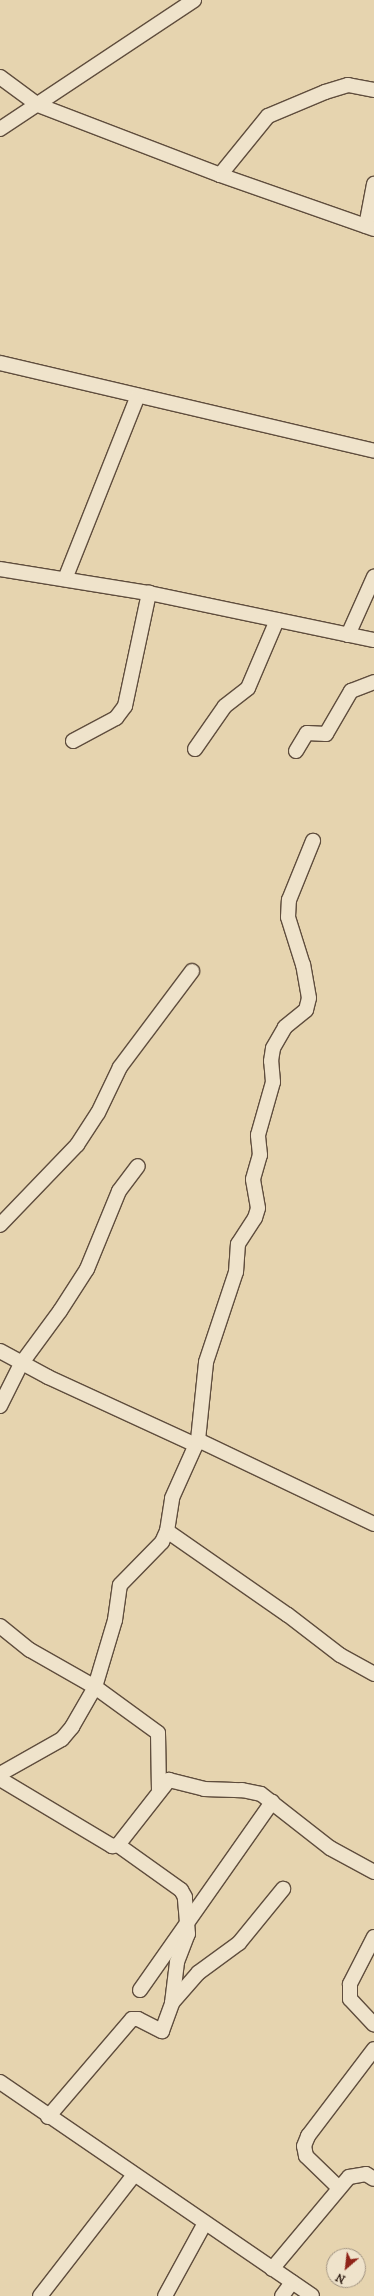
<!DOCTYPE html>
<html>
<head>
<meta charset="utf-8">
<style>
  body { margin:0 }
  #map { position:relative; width:374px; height:2296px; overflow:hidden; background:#e6d4af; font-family:"IM FELL DW Pica",serif }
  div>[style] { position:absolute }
  .roads { filter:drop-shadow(1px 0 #5f4d3d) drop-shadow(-1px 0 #5f4d3d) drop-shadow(0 1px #5f4d3d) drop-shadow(0 -1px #5f4d3d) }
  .minor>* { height:14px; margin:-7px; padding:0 7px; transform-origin:7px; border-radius:7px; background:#efe3cb }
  span { translate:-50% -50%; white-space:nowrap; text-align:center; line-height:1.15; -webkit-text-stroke:3px #efe3cb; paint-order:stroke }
  .north { position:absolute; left:326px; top:2248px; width:40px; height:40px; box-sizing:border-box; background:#efe3cb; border:1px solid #a39583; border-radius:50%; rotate:208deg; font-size:11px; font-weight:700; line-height:16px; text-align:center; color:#322017 }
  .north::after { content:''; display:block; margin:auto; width:14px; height:18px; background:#8f2418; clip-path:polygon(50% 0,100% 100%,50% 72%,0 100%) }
</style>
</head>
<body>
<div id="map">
  <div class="roads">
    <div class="minor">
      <div style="left:0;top:77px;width:47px;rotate:36.4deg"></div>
      <div style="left:38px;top:105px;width:195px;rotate:21deg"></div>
      <div style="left:220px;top:175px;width:163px;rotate:19.3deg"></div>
      <div style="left:0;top:129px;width:233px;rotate:-33.6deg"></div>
      <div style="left:220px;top:175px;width:76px;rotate:-50.9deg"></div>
      <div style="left:268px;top:116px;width:62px;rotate:-22.8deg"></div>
      <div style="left:325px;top:92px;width:24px;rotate:-17deg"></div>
      <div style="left:348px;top:85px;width:26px;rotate:11deg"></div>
      <div style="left:366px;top:226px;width:43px;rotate:-79.2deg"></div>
      <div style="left:0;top:363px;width:384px;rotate:13.2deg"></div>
      <div style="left:0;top:569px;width:151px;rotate:9.2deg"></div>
      <div style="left:149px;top:593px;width:230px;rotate:11.8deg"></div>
      <div style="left:65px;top:579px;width:197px;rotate:-68.3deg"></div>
      <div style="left:348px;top:635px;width:64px;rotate:-65.9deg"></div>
      <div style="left:73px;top:741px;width:49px;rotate:-28.1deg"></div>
      <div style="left:116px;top:718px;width:15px;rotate:-53deg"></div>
      <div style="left:125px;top:706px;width:116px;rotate:-78deg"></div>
      <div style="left:195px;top:749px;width:52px;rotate:-55.1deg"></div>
      <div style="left:225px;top:706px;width:29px;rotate:-38deg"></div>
      <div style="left:248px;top:688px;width:74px;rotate:-66.9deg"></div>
      <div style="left:296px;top:751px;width:21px;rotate:-59deg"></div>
      <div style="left:307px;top:733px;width:19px;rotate:3deg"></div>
      <div style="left:326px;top:734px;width:50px;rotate:-59.8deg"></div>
      <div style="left:351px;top:691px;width:25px;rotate:-21deg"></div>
      <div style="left:0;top:1225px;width:111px;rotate:-46.1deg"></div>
      <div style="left:77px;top:1145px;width:38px;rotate:-57deg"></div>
      <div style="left:98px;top:1113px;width:51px;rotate:-64.4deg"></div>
      <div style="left:120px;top:1067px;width:120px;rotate:-53.1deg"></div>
      <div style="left:0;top:1351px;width:55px;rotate:28.4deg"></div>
      <div style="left:48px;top:1377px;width:163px;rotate:24.7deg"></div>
      <div style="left:0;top:1406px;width:47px;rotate:-63.4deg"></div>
      <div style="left:21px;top:1364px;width:66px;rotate:-53.7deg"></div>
      <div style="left:60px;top:1311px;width:50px;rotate:-57.3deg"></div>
      <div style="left:87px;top:1269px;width:84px;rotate:-67.7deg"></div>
      <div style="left:119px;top:1191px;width:31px;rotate:-53deg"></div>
      <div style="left:198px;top:1440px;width:195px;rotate:25.5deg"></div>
      <div style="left:167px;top:1531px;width:147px;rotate:34.8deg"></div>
      <div style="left:288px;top:1615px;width:66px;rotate:37.6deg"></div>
      <div style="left:340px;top:1655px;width:39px;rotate:29deg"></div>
      <div style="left:0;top:1626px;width:38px;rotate:39deg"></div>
      <div style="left:30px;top:1650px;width:75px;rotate:29.6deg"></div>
      <div style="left:95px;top:1687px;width:78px;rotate:36.1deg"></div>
      <div style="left:158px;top:1733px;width:58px;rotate:89deg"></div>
      <div style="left:0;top:1774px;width:71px;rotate:-29.4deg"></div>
      <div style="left:62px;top:1739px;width:16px;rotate:-50deg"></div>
      <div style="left:72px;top:1727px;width:46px;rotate:-60.1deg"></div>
      <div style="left:95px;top:1687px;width:70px;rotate:-73.4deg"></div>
      <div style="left:115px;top:1620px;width:35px;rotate:-82deg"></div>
      <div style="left:120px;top:1585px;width:60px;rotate:-45.7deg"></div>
      <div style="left:162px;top:1542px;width:12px;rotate:-66deg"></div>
      <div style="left:167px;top:1531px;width:33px;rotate:-81deg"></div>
      <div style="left:172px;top:1498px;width:64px;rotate:-65.9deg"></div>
      <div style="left:198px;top:1440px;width:78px;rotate:-84.1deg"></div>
      <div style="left:206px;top:1362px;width:95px;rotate:-71.6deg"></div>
      <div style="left:236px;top:1272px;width:28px;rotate:-86deg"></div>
      <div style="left:238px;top:1244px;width:31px;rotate:-57deg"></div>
      <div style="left:255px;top:1218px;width:10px;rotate:-73deg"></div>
      <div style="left:258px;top:1208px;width:29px;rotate:-100deg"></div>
      <div style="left:253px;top:1179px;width:25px;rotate:-74deg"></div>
      <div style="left:260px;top:1155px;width:20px;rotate:-96deg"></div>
      <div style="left:258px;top:1135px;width:55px;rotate:-74.2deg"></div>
      <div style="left:273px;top:1082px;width:21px;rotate:-95deg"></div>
      <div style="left:271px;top:1061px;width:13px;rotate:-81deg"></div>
      <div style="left:273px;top:1048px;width:24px;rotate:-60deg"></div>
      <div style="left:285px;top:1027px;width:27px;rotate:-39deg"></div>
      <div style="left:306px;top:1010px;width:12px;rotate:-76deg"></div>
      <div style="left:309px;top:998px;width:34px;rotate:-100deg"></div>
      <div style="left:303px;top:965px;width:50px;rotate:-107.4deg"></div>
      <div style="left:288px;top:917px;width:17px;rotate:-87deg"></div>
      <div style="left:289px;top:900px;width:64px;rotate:-67.9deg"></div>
      <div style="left:0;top:1779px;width:131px;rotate:30.9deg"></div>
      <div style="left:112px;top:1846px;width:6px;rotate:-9deg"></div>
      <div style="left:118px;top:1845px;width:83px;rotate:-51.9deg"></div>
      <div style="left:169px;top:1780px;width:36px;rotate:14deg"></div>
      <div style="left:204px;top:1789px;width:38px;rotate:2deg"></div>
      <div style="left:242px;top:1790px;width:19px;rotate:12deg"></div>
      <div style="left:261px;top:1794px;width:88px;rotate:38deg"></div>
      <div style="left:330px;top:1848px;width:50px;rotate:28.6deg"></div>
      <div style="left:374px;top:1937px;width:53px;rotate:117.1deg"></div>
      <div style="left:350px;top:1984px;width:15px;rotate:90deg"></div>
      <div style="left:350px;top:1999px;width:35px;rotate:47deg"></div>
      <div style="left:140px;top:1990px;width:230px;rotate:-54.9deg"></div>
      <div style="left:172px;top:2003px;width:40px;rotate:-49deg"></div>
      <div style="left:198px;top:1973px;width:51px;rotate:-36.2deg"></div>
      <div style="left:239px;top:1943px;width:70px;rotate:-50.8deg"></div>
      <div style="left:0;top:2082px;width:378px;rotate:34.4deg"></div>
      <div style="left:48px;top:2117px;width:129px;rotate:-49.4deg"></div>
      <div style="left:132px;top:2019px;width:6px"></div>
      <div style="left:138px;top:2019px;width:27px;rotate:27deg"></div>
      <div style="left:162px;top:2031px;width:30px;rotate:-70deg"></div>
      <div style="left:172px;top:2003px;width:41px;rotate:-83deg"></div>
      <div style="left:177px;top:1962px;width:30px;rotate:-69deg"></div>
      <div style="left:188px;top:1934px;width:37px;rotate:-95deg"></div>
      <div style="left:185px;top:1897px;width:8px;rotate:-120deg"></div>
      <div style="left:181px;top:1890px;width:77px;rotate:-144.5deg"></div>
      <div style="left:339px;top:2188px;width:46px;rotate:-135.9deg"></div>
      <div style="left:306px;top:2156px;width:10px;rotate:-101deg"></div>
      <div style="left:304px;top:2146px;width:11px;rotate:-68deg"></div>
      <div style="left:308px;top:2136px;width:109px;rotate:-52.8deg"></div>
      <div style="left:272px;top:2269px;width:120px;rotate:-50.1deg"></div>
      <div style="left:349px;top:2177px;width:17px;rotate:-10deg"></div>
      <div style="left:366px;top:2174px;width:9px;rotate:32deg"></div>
      <div style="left:40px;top:2296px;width:153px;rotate:-52.2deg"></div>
      <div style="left:165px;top:2296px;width:83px;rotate:-61.3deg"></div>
      <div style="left:282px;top:2296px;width:17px;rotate:-54deg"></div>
    </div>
  </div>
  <div class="north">N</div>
</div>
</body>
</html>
